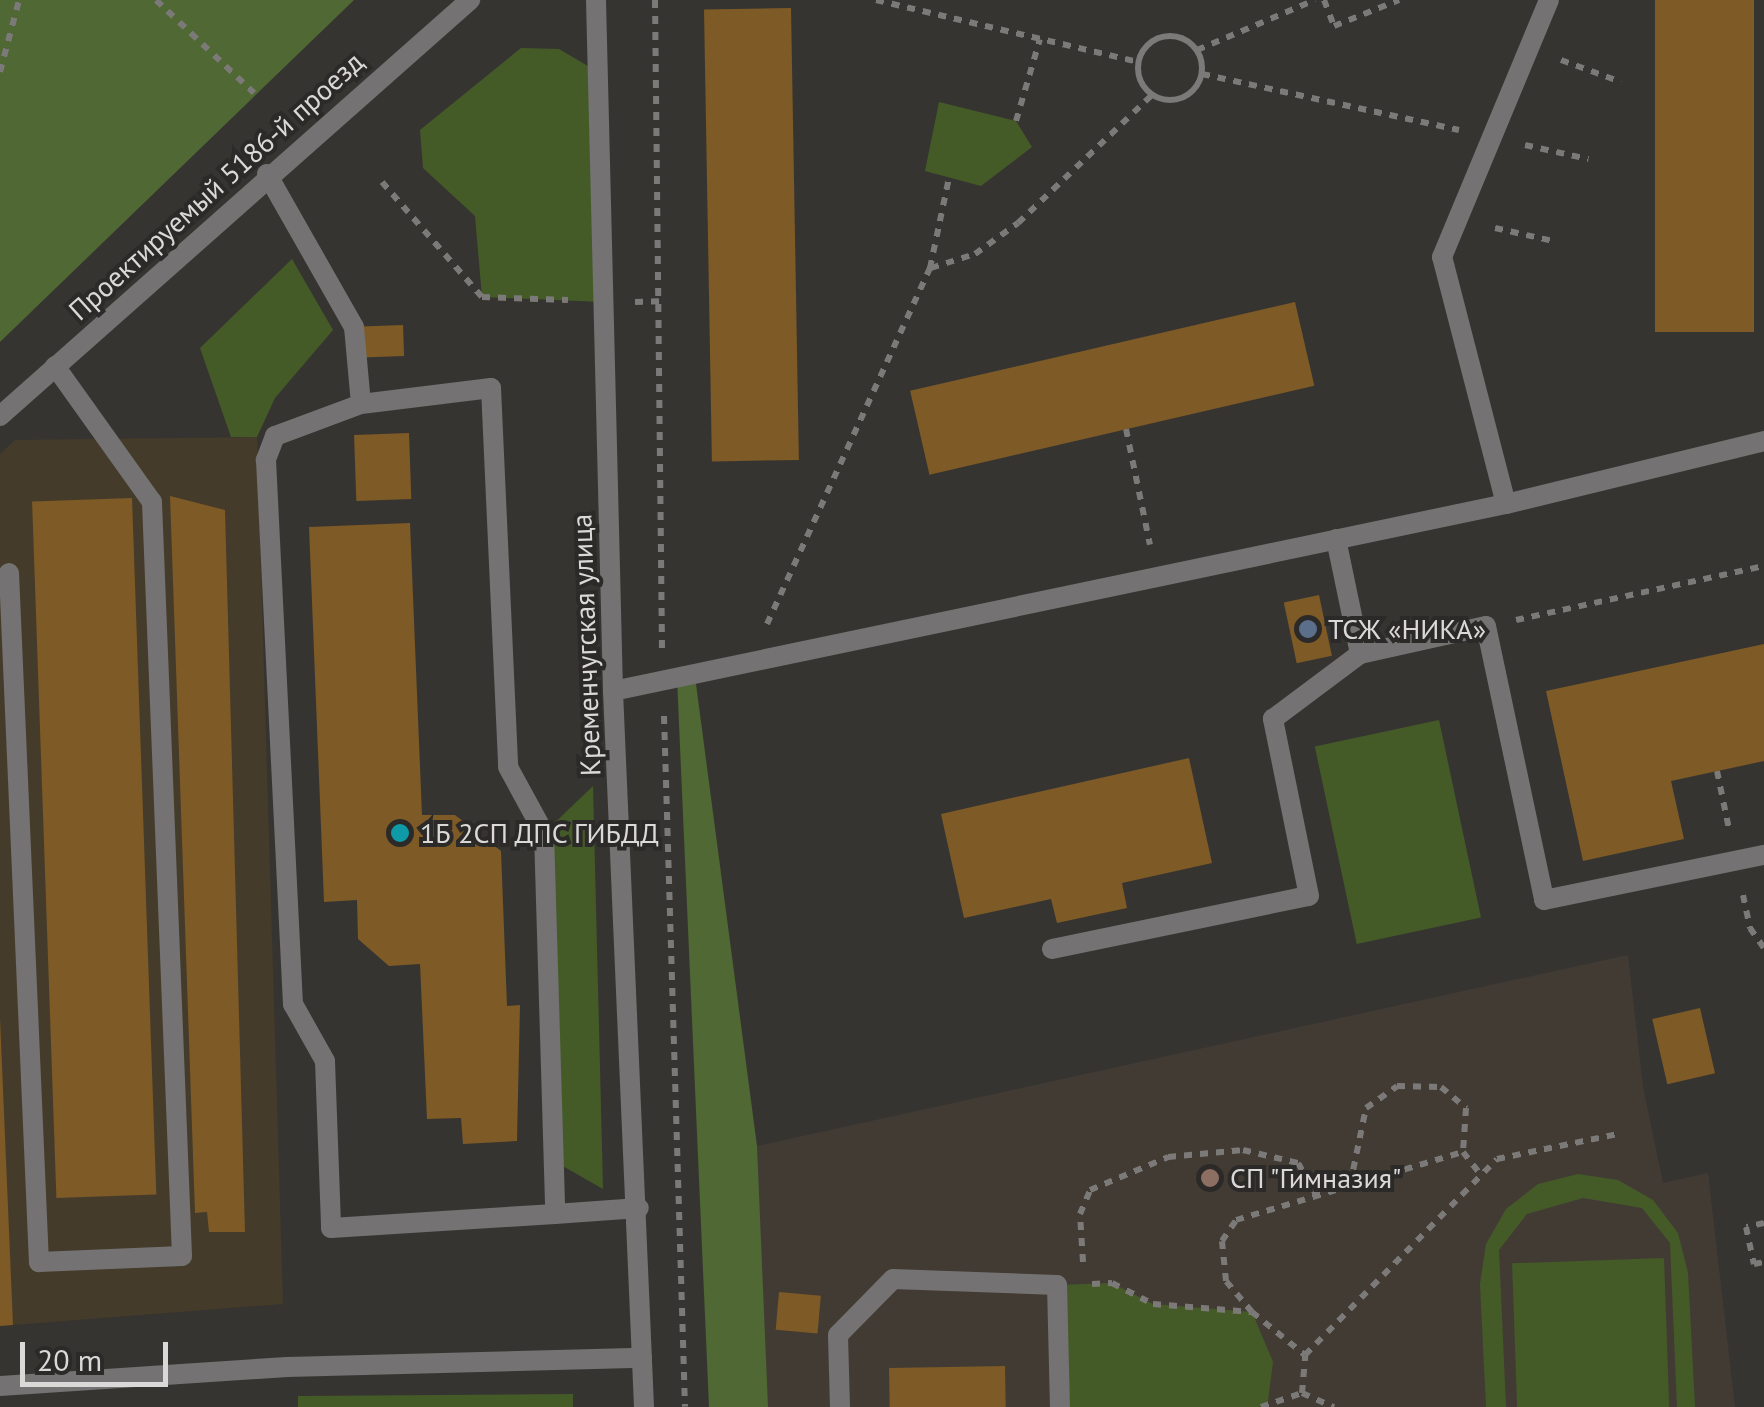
<!DOCTYPE html>
<html>
<head>
<meta charset="utf-8">
<style>
  body { margin:0 }
  #map { position:relative; width:1764px; height:1407px; overflow:hidden; background:#363431; font-family:"PT Sans",sans-serif }
  div>[style] { position:absolute }
  .industrial>* { inset:0; background:#443b2a }
  .built>* { inset:0; background:#423b34 }
  .green>* { inset:0; background:#445b28; transform-origin:0 0 }
  .forest>* { inset:0; background:#506833 }
  .building>* { inset:0; background:#7d5a26; transform-origin:0 0 }
  .path>* { height:6px; margin-top:-3px; transform-origin:0; background:repeating-linear-gradient(90deg,#7c7a78 0 8px,transparent 0 16px) }
  .path>.ring { margin:-3px; padding:0; box-sizing:content-box; background:none; border:6px solid #7c7a78; border-radius:50% }
  .service>* { height:20px; margin:-10px; padding:0 10px; transform-origin:10px; border-radius:10px; background:#747272 }
  .tertiary>* { height:20px; margin:-10px; padding:0 10px; transform-origin:10px; border-radius:10px; background:#747272 }
  .dots>* { width:28px; height:28px; translate:-50% -50%; box-sizing:border-box; border:5px solid #2c2a28; border-radius:50% }
  span { translate:-50% -50%; white-space:nowrap; text-align:center; line-height:1.15; -webkit-text-stroke:8px #2c2a28; paint-order:stroke }
  .street-label { font-size:28px; color:#dbd9d8 }
  .poi-label { font-size:28px; color:#dbd9d8 }
  .left { translate:0 -50%; text-align:left }
  .scale { position:absolute; left:20px; top:1342px; width:148px; height:45px; box-sizing:border-box; border:5px solid #dbd9d8; border-top:0; padding-left:12px; font-size:30px; line-height:35px; white-space:nowrap; color:#dbd9d8; -webkit-text-stroke:8px #2c2a28; paint-order:stroke }
</style>
</head>
<body>
<div id="map">
  <div class="industrial">
    <div style="clip-path:polygon(257px 437px,283px 1304px,0 1326px,0 454px,15px 440px)"></div>
  </div>
  <div class="built">
    <div style="clip-path:polygon(1628px 955px,1643px 1087px,1663px 1183px,1708px 1173px,1735px 1407px,762px 1407px,757px 1146px)"></div>
  </div>
  <div class="green">
    <div style="clip-path:polygon(521px 48px,559px 49px,598px 72px,603px 302px,482px 297px,475px 216px,423px 168px,420px 130px)"></div>
    <div style="clip-path:polygon(939px 102px,1016px 121px,1032px 147px,981px 186px,925px 171px)"></div>
    <div style="clip-path:polygon(292px 259px,333px 330px,275px 398px,257px 437px,231px 437px,200px 348px)"></div>
    <div style="left:1439px;top:720px;width:202px;height:127px;rotate:78deg"></div>
    <div style="clip-path:polygon(593px 786px,603px 1189px,554px 1161px,544px 833px)"></div>
    <div style="clip-path:polygon(1578px 1174px,1618px 1180px,1653px 1200px,1678px 1233px,1688px 1273px,1695px 1407px,1677px 1407px,1670px 1243px,1642px 1208px,1583px 1198px,1527px 1214px,1499px 1250px,1506px 1407px,1486px 1407px,1480px 1284px,1486px 1244px,1506px 1209px,1538px 1184px)"></div>
    <div style="left:1664px;top:1258px;width:149px;height:152px;rotate:88deg"></div>
    <div style="clip-path:polygon(1112px 1283px,1153px 1304px,1252px 1312px,1273px 1362px,1268px 1401px,1261px 1407px,1060px 1407px,1057px 1285px)"></div>
    <div style="clip-path:polygon(573px 1394px,573px 1407px,298px 1407px,298px 1396px)"></div>
  </div>
  <div class="forest">
    <div style="clip-path:polygon(0 0,354px 0,0 342px)"></div>
    <div style="clip-path:polygon(677px 678px,696px 684px,757px 1146px,768px 1407px,709px 1407px)"></div>
  </div>
  <div class="building">
    <div style="left:1655px;top:0;width:99px;height:332px"></div>
    <div style="left:791px;top:8px;width:452px;height:87px;rotate:89deg"></div>
    <div style="left:1295px;top:302px;width:86px;height:395px;rotate:77deg"></div>
    <div style="left:403px;top:325px;width:31px;height:49px;rotate:88deg"></div>
    <div style="left:409px;top:433px;width:66px;height:55px;rotate:88deg"></div>
    <div style="clip-path:polygon(170px 496px,225px 510px,245px 1232px,209px 1232px,207px 1212px,195px 1213px)"></div>
    <div style="left:132px;top:498px;width:697px;height:100px;rotate:88deg"></div>
    <div style="clip-path:polygon(410px 523px,422px 815px,455px 815px,501px 851px,507px 1006px,520px 1005px,517px 1141px,463px 1144px,461px 1118px,427px 1119px,420px 964px,389px 966px,358px 939px,357px 900px,324px 902px,309px 527px)"></div>
    <div style="left:1319px;top:595px;width:62px;height:36px;rotate:78deg"></div>
    <div style="clip-path:polygon(1764px 644px,1764px 761px,1671px 781px,1684px 839px,1583px 861px,1546px 691px)"></div>
    <div style="clip-path:polygon(1189px 758px,1212px 863px,1122px 883px,1127px 908px,1057px 923px,1051px 899px,964px 918px,941px 814px)"></div>
    <div style="left:1700px;top:1008px;width:67px;height:49px;rotate:77deg"></div>
    <div style="clip-path:polygon(0 1018px,13px 1325px,0 1326px)"></div>
    <div style="left:779px;top:1292px;width:42px;height:38px;rotate:5deg"></div>
    <div style="left:1005px;top:1366px;width:41px;height:116px;rotate:89deg"></div>
  </div>
  <div class="path">
    <div style="left:156px;top:0;width:135px;rotate:43.5deg"></div>
    <div style="left:655px;top:0;width:649px;rotate:89.38deg"></div>
    <div style="left:876px;top:0;width:269px;rotate:13.3deg"></div>
    <div style="left:1324px;top:0;width:28px;rotate:69deg"></div>
    <div style="left:1334px;top:26px;width:70px;rotate:-21.8deg"></div>
    <div class="ring" style="left:1138px;top:36px;width:58px;height:58px"></div>
    <div style="left:1197px;top:50px;width:128px;rotate:-23deg"></div>
    <div style="left:1561px;top:60px;width:64px;rotate:20.1deg"></div>
    <div style="left:0;top:72px;width:74px;rotate:-75.2deg"></div>
    <div style="left:1202px;top:74px;width:263px;rotate:12.3deg"></div>
    <div style="left:1016px;top:121px;width:85px;rotate:-73.7deg"></div>
    <div style="left:1525px;top:145px;width:65px;rotate:12.5deg"></div>
    <div style="left:382px;top:182px;width:152px;rotate:49deg"></div>
    <div style="left:482px;top:297px;width:86px;rotate:2deg"></div>
    <div style="left:1495px;top:228px;width:59px;rotate:12.6deg"></div>
    <div style="left:931px;top:268px;width:46px;rotate:-17.7deg"></div>
    <div style="left:975px;top:254px;width:53px;rotate:-35.8deg"></div>
    <div style="left:1018px;top:223px;width:185px;rotate:-43.7deg"></div>
    <div style="left:635px;top:302px;width:24px;rotate:-2deg"></div>
    <div style="left:1126px;top:429px;width:118px;rotate:78.3deg"></div>
    <div style="left:1516px;top:620px;width:254px;rotate:-12.3deg"></div>
    <div style="left:767px;top:624px;width:392px;rotate:-65.4deg"></div>
    <div style="left:930px;top:268px;width:92px;rotate:-78.1deg"></div>
    <div style="left:664px;top:716px;width:691px;rotate:88.26deg"></div>
    <div style="left:1717px;top:771px;width:59px;rotate:78.3deg"></div>
    <div style="left:1743px;top:895px;width:34px;rotate:78deg"></div>
    <div style="left:1750px;top:928px;width:24px;rotate:55deg"></div>
    <div style="left:1350px;top:1185px;width:79px;rotate:-78.3deg"></div>
    <div style="left:1366px;top:1108px;width:38px;rotate:-35deg"></div>
    <div style="left:1397px;top:1086px;width:44px;rotate:1.3deg"></div>
    <div style="left:1441px;top:1087px;width:33px;rotate:40deg"></div>
    <div style="left:1466px;top:1108px;width:44px;rotate:93.9deg"></div>
    <div style="left:1764px;top:1223px;width:18px;rotate:167deg"></div>
    <div style="left:1746px;top:1227px;width:38px;rotate:78deg"></div>
    <div style="left:1754px;top:1264px;width:10px;rotate:-11deg"></div>
    <div style="left:1083px;top:1262px;width:48px;rotate:-93.6deg"></div>
    <div style="left:1080px;top:1214px;width:26px;rotate:-67deg"></div>
    <div style="left:1090px;top:1190px;width:85px;rotate:-22.9deg"></div>
    <div style="left:1168px;top:1157px;width:75px;rotate:-5.3deg"></div>
    <div style="left:1243px;top:1150px;width:57px;rotate:13.3deg"></div>
    <div style="left:1298px;top:1163px;width:38px;rotate:60deg"></div>
    <div style="left:1092px;top:1284px;width:20px;rotate:-3deg"></div>
    <div style="left:1112px;top:1283px;width:46px;rotate:27.1deg"></div>
    <div style="left:1153px;top:1304px;width:99px;rotate:4.6deg"></div>
    <div style="left:1252px;top:1312px;width:68px;rotate:39.1deg"></div>
    <div style="left:1252px;top:1312px;width:40px;rotate:-130deg"></div>
    <div style="left:1226px;top:1281px;width:40px;rotate:-95.7deg"></div>
    <div style="left:1222px;top:1241px;width:25px;rotate:-56deg"></div>
    <div style="left:1236px;top:1220px;width:237px;rotate:-16.7deg"></div>
    <div style="left:1463px;top:1152px;width:29px;rotate:52deg"></div>
    <div style="left:1302px;top:1393px;width:38px;rotate:-85deg"></div>
    <div style="left:1305px;top:1355px;width:274px;rotate:-45.6deg"></div>
    <div style="left:1497px;top:1159px;width:124px;rotate:-11.7deg"></div>
    <div style="left:1261px;top:1407px;width:43px;rotate:-18.9deg"></div>
    <div style="left:1302px;top:1393px;width:35px;rotate:24deg"></div>
  </div>
  <div class="service">
    <div style="left:267px;top:174px;width:176px;rotate:60.4deg"></div>
    <div style="left:354px;top:327px;width:77px;rotate:84.8deg"></div>
    <div style="left:361px;top:404px;width:131px;rotate:-7deg"></div>
    <div style="left:491px;top:388px;width:379px;rotate:87.4deg"></div>
    <div style="left:508px;top:767px;width:75px;rotate:61.4deg"></div>
    <div style="left:544px;top:833px;width:381px;rotate:88.3deg"></div>
    <div style="left:555px;top:1214px;width:84px;rotate:-4.1deg"></div>
    <div style="left:361px;top:404px;width:92px;rotate:159.6deg"></div>
    <div style="left:275px;top:436px;width:26px;rotate:111deg"></div>
    <div style="left:266px;top:460px;width:545px;rotate:87.16deg"></div>
    <div style="left:293px;top:1004px;width:65px;rotate:60.7deg"></div>
    <div style="left:325px;top:1061px;width:167px;rotate:87.9deg"></div>
    <div style="left:331px;top:1228px;width:224px;rotate:-3.6deg"></div>
    <div style="left:1506px;top:504px;width:255px;rotate:-104.5deg"></div>
    <div style="left:1442px;top:257px;width:278px;rotate:-67.4deg"></div>
    <div style="left:1336px;top:539px;width:117px;rotate:78.2deg"></div>
    <div style="left:1360px;top:654px;width:129px;rotate:-12.5deg"></div>
    <div style="left:1486px;top:626px;width:280px;rotate:78deg"></div>
    <div style="left:1544px;top:900px;width:225px;rotate:-11.6deg"></div>
    <div style="left:9px;top:573px;width:690px;rotate:87.51deg"></div>
    <div style="left:39px;top:1262px;width:143px;rotate:-2.4deg"></div>
    <div style="left:182px;top:1256px;width:755px;rotate:-92.28deg"></div>
    <div style="left:152px;top:502px;width:167px;rotate:-125.5deg"></div>
    <div style="left:613px;top:691px;width:912px;rotate:-11.83deg"></div>
    <div style="left:1506px;top:504px;width:266px;rotate:-13.7deg"></div>
    <div style="left:1052px;top:949px;width:262px;rotate:-11.7deg"></div>
    <div style="left:1309px;top:896px;width:181px;rotate:-101.5deg"></div>
    <div style="left:1273px;top:719px;width:109px;rotate:-36.8deg"></div>
    <div style="left:0;top:1386px;width:288px;rotate:-3.8deg"></div>
    <div style="left:287px;top:1367px;width:355px;rotate:-1.5deg"></div>
    <div style="left:840px;top:1407px;width:72px;rotate:-91.6deg"></div>
    <div style="left:838px;top:1335px;width:78px;rotate:-45.5deg"></div>
    <div style="left:893px;top:1279px;width:164px;rotate:2.1deg"></div>
    <div style="left:1057px;top:1285px;width:122px;rotate:88.6deg"></div>
  </div>
  <div class="tertiary">
    <div style="left:596px;top:0;width:691px;rotate:88.59deg"></div>
    <div style="left:613px;top:691px;width:717px;rotate:87.52deg"></div>
    <div style="left:0;top:416px;width:628px;rotate:-41.51deg"></div>
  </div>
  <div class="dots">
    <div style="left:1308px;top:629px;background:#5c6f8a"></div>
    <div style="left:400px;top:833px;background:#0f9aa8"></div>
    <div style="left:1210px;top:1178px;background:#8d6e63"></div>
  </div>
  <div class="street-label">
    <span style="left:216px;top:186px;rotate:-42deg">Проектируемый 5186-й проезд</span>
    <span style="left:586px;top:645px;rotate:-92deg">Кременчугская улица</span>
  </div>
  <div class="poi-label">
    <span class="left" style="left:1328px;top:629px">ТСЖ «НИКА»</span>
    <span class="left" style="left:420px;top:833px">1Б 2СП ДПС ГИБДД</span>
    <span class="left" style="left:1230px;top:1178px">СП "Гимназия"</span>
  </div>
  <div class="scale">20 m</div>
</div>
</body>
</html>
